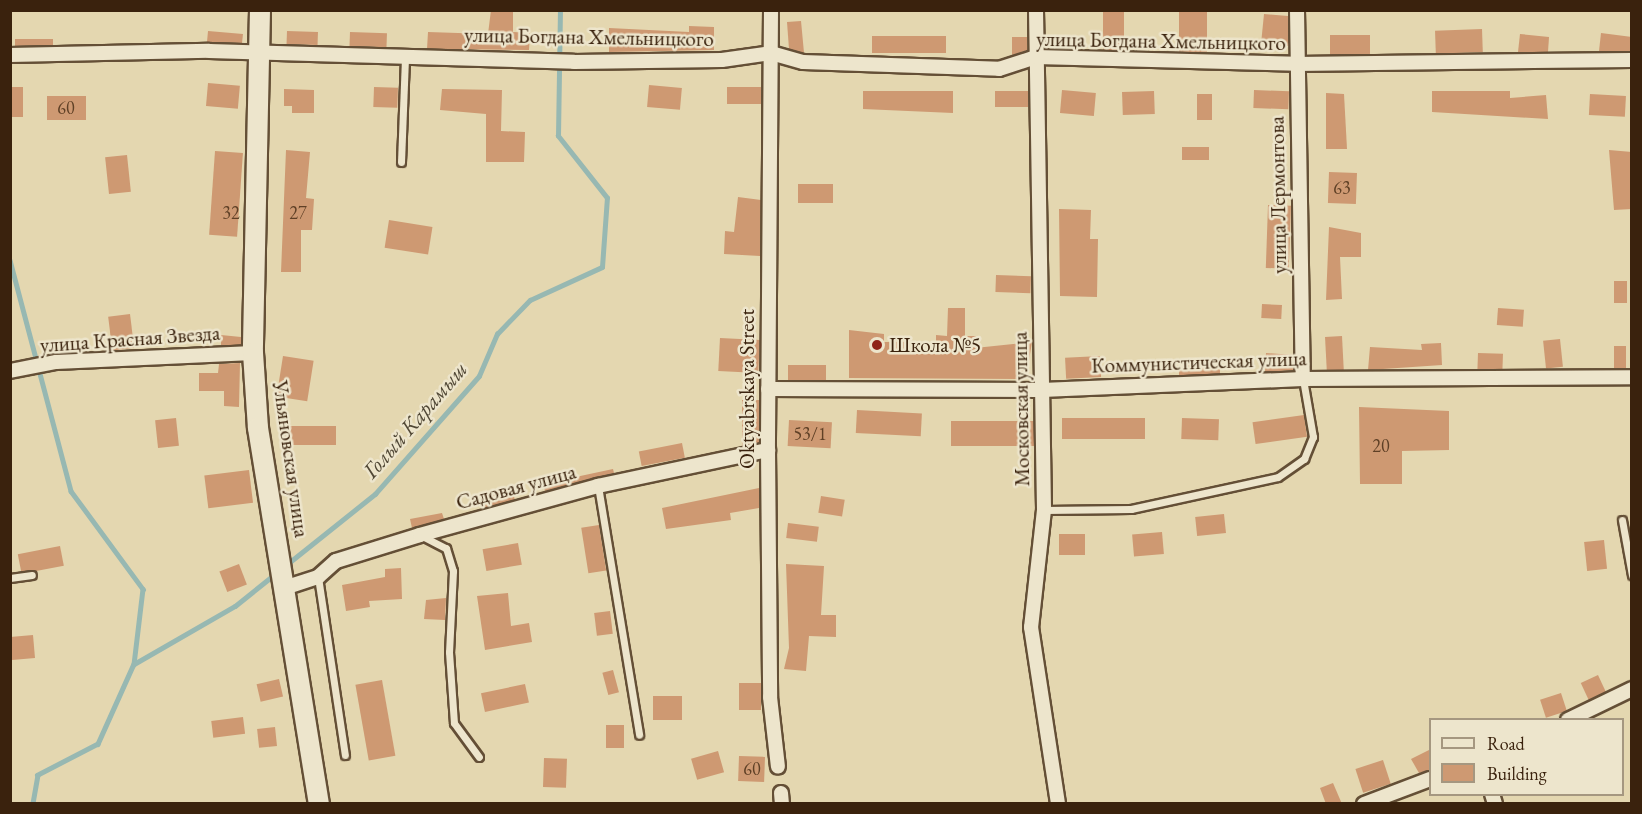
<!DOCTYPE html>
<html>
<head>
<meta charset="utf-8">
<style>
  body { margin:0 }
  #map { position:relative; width:1642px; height:814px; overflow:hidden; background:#e4d7b0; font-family:"EB Garamond",serif }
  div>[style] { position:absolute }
  .stream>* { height:4.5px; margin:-2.25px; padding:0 2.25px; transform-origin:2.25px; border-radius:2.25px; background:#97b8b2 }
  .building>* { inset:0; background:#ce9972; transform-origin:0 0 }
  .roads { filter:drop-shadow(2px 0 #644f36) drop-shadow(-2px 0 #644f36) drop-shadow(0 2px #644f36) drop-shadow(0 -2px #644f36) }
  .lane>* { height:7px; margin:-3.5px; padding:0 3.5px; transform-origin:3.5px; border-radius:3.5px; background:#ede5cc }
  .street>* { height:14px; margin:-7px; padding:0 7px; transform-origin:7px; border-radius:7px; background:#ede5cc }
  .secondary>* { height:20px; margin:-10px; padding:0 10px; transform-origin:10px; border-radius:10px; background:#ede5cc }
  .dots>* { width:16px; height:16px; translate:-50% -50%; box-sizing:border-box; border:3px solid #ede5cc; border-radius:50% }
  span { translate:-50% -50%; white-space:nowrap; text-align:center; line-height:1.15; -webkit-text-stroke:5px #ede5cc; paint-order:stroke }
  .number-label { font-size:18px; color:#5f4026 }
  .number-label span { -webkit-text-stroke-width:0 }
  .street-label { font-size:21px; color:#3a220d }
  .poi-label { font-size:21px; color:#3a220d }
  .left { translate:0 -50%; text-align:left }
  .water-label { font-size:22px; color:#514836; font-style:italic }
  .frame { position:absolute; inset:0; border:12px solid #3a220d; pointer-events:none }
  .legend { position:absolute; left:1429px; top:718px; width:195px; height:78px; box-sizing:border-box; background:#ede5cc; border:2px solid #a59780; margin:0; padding:8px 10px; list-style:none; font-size:18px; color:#3a220d }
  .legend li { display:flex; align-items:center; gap:12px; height:30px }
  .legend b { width:30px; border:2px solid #a59780 }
</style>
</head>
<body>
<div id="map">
  <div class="stream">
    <div style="left:10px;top:260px;width:239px;rotate:75.2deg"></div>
    <div style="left:71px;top:491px;width:122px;rotate:53.7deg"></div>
    <div style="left:143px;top:589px;width:76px;rotate:96.8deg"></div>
    <div style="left:134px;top:664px;width:88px;rotate:114.2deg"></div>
    <div style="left:98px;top:744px;width:68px;rotate:152.7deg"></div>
    <div style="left:38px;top:775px;width:29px;rotate:100deg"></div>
    <div style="left:286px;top:565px;width:114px;rotate:-38.6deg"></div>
    <div style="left:375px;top:494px;width:157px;rotate:-48.6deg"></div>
    <div style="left:479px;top:376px;width:46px;rotate:-66.8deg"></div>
    <div style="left:497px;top:334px;width:47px;rotate:-45.9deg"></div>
    <div style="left:530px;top:300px;width:79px;rotate:-24.6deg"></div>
    <div style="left:602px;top:267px;width:69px;rotate:-85.9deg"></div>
    <div style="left:607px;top:198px;width:79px;rotate:-128.3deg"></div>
    <div style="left:558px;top:136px;width:126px;rotate:-89.1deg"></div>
    <div style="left:134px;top:664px;width:116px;rotate:-29.9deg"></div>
    <div style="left:235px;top:606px;width:51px;rotate:-38.7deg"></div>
  </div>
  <div class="building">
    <div style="clip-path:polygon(491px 10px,513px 10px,513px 32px,530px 33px,529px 50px,427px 49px,428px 32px,488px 34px)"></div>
    <div style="left:1103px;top:10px;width:21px;height:40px"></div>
    <div style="left:1179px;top:10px;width:28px;height:42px"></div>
    <div style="clip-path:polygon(1264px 14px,1288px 16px,1289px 46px,1261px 44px)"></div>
    <div style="clip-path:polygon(801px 21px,804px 53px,789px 49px,787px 22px)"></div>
    <div style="clip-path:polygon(689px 26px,714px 27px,714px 50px,609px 52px,609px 28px,689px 32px)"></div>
    <div style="left:1482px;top:29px;width:23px;height:47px;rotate:88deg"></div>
    <div style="clip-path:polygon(208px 31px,243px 34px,242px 43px,207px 42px)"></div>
    <div style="left:287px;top:31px;width:31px;height:13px;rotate:2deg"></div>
    <div style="left:350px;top:32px;width:37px;height:14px;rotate:2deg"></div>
    <div style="clip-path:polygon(1601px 33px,1632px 37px,1632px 51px,1599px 51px)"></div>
    <div style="clip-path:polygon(1520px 34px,1549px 37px,1548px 52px,1518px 52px)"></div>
    <div style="left:1330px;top:35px;width:40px;height:20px"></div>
    <div style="left:872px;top:36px;width:74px;height:17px"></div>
    <div style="clip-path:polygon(1012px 37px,1027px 37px,1028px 50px,1012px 55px)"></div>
    <div style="clip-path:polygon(15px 39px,53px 39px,53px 45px,15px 46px)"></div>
    <div style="left:208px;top:83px;width:32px;height:23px;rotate:5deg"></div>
    <div style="left:649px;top:85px;width:33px;height:22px;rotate:5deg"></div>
    <div style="left:10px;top:87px;width:13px;height:30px"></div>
    <div style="left:374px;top:87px;width:24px;height:20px;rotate:2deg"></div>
    <div style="left:761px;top:87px;width:17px;height:34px;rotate:90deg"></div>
    <div style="clip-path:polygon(284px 89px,314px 90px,314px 113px,292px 113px,292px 106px,284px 106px)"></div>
    <div style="clip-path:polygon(442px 89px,502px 90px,501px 131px,525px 132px,524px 162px,486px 162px,486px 114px,440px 110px)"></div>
    <div style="left:1062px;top:90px;width:34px;height:23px;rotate:5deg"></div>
    <div style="left:1254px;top:90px;width:35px;height:18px;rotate:2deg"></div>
    <div style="clip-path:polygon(863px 91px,953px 91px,953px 113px,863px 109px)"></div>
    <div style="left:995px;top:91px;width:33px;height:16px"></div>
    <div style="left:1154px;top:91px;width:23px;height:32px;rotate:88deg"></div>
    <div style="clip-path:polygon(1432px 91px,1510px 91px,1510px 98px,1546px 95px,1548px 119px,1432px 112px)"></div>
    <div style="clip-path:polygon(1326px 93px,1344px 94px,1347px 149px,1326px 149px)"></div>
    <div style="left:1197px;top:94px;width:15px;height:26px"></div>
    <div style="left:1590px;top:94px;width:36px;height:21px;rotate:3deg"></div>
    <div style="left:47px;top:96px;width:39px;height:24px"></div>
    <div style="left:1209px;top:147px;width:13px;height:27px;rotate:90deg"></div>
    <div style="clip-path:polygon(286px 150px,310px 152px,306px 198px,314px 199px,312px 230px,301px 230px,301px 272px,281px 272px)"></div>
    <div style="clip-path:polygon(1609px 150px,1632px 152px,1632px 209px,1614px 210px)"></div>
    <div style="left:215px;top:151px;width:28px;height:84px;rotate:4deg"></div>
    <div style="left:127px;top:155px;width:37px;height:22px;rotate:84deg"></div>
    <div style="left:1329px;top:172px;width:28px;height:31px;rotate:2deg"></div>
    <div style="left:798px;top:184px;width:35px;height:19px"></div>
    <div style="clip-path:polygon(738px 197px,761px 200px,760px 256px,724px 254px,725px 231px,734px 232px)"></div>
    <div style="left:1268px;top:205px;width:23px;height:63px;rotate:2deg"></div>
    <div style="clip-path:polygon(1059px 209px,1091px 210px,1090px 239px,1098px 239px,1097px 297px,1060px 296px)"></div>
    <div style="left:389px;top:220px;width:44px;height:28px;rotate:9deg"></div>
    <div style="clip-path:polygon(1329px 227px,1361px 233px,1361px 257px,1340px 257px,1342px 299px,1326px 300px)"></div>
    <div style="left:996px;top:275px;width:35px;height:17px;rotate:2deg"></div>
    <div style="left:1614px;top:281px;width:13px;height:22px"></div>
    <div style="left:1262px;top:304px;width:20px;height:14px;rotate:3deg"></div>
    <div style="clip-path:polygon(948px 308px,965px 308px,965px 336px,976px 336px,975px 348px,1032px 342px,1026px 379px,849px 378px,849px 330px,884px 334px,884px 342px,904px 342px,904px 348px,936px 349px,936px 335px,947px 336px)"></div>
    <div style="left:1498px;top:308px;width:26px;height:17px;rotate:4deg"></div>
    <div style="left:130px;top:314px;width:34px;height:22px;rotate:83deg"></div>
    <div style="clip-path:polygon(221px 335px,241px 337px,241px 345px,221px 345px)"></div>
    <div style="left:1342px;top:336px;width:34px;height:17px;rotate:87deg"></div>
    <div style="left:720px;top:338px;width:40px;height:33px;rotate:3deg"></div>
    <div style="left:1560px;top:339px;width:28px;height:17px;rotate:84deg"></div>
    <div style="clip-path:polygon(1441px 343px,1442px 365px,1368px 370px,1370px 347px,1422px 350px,1421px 344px)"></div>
    <div style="left:1614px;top:346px;width:12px;height:22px"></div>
    <div style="clip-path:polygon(1266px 353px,1294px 355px,1294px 370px,1265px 372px)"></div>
    <div style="left:1478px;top:353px;width:25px;height:16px;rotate:2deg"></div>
    <div style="left:283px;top:356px;width:31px;height:41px;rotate:9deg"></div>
    <div style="left:1100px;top:356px;width:21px;height:35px;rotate:87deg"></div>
    <div style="left:1179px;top:360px;width:41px;height:15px"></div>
    <div style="clip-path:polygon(240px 363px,239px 407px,224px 406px,224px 391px,199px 391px,199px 373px,218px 373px,219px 364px)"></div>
    <div style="left:826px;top:365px;width:15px;height:38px;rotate:90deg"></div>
    <div style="left:742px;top:400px;width:17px;height:46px"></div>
    <div style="clip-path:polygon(1359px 407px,1449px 411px,1449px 450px,1402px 451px,1402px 484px,1360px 484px)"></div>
    <div style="left:857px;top:410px;width:65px;height:23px;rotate:3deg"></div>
    <div style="left:1304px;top:415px;width:22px;height:52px;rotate:82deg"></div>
    <div style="left:176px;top:418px;width:28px;height:21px;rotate:84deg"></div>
    <div style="left:1145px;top:418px;width:21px;height:83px;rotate:90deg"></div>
    <div style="left:1182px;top:418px;width:37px;height:21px;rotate:2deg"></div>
    <div style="left:789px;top:420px;width:43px;height:26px;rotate:3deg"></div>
    <div style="left:951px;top:421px;width:83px;height:25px"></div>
    <div style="left:336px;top:426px;width:19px;height:52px;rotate:90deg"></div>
    <div style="left:682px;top:443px;width:15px;height:44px;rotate:79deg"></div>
    <div style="clip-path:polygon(613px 469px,614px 473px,545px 491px,543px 484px)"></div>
    <div style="left:249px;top:470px;width:33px;height:45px;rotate:83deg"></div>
    <div style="clip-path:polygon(511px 487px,515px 500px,485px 508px,481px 498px)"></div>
    <div style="clip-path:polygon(759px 488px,759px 508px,730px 513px,731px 520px,666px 529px,662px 508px)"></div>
    <div style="left:821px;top:496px;width:24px;height:17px;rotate:9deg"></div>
    <div style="clip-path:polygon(442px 513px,444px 519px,412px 528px,410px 519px)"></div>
    <div style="left:1224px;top:514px;width:19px;height:29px;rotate:84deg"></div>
    <div style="left:788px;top:523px;width:31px;height:15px;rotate:7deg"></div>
    <div style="left:599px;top:525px;width:46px;height:18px;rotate:81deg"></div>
    <div style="left:1162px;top:532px;width:22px;height:30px;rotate:85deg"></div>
    <div style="left:1059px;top:534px;width:26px;height:21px"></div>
    <div style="left:1604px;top:540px;width:29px;height:20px;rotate:84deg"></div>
    <div style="left:518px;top:543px;width:22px;height:36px;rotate:80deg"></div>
    <div style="left:60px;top:546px;width:20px;height:43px;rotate:79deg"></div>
    <div style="left:239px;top:564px;width:22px;height:21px;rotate:69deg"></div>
    <div style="clip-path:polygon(786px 564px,824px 566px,821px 615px,836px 615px,836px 637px,809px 636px,806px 671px,784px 669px,789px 648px)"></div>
    <div style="clip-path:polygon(401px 568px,402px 599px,369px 601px,370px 607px,346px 611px,342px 585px,385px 577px,385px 569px)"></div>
    <div style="clip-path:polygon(508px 593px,511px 626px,529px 623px,532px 642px,485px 650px,477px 596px)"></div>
    <div style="clip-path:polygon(446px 598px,445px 620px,424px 619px,426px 600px)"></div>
    <div style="left:610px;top:611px;width:23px;height:16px;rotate:83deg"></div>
    <div style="left:33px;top:635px;width:23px;height:23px;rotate:85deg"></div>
    <div style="left:613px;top:670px;width:23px;height:11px;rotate:75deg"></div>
    <div style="left:1598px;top:675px;width:19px;height:19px;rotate:65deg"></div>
    <div style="left:279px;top:679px;width:18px;height:23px;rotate:77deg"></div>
    <div style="left:382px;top:680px;width:77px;height:27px;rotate:80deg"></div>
    <div style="left:739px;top:683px;width:22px;height:27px"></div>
    <div style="left:525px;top:684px;width:19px;height:45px;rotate:78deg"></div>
    <div style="left:1561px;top:693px;width:19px;height:22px;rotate:72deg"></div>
    <div style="left:682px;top:696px;width:24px;height:29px;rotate:90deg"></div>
    <div style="left:243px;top:717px;width:17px;height:32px;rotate:83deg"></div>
    <div style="left:624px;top:725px;width:23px;height:18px;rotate:90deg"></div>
    <div style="left:275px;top:727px;width:19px;height:18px;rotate:84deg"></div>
    <div style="clip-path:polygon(1431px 749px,1431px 770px,1419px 773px,1411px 759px)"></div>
    <div style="left:718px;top:751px;width:22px;height:28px;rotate:74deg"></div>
    <div style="left:739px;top:756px;width:26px;height:25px;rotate:2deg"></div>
    <div style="left:544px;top:758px;width:23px;height:29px;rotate:2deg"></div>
    <div style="left:1383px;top:760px;width:25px;height:29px;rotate:72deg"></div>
    <div style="clip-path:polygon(1333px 783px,1342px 804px,1326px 804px,1320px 788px)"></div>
  </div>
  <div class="roads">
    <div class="lane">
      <div style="left:401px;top:162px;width:105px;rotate:-87.8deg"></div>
      <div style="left:598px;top:486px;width:252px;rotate:80.6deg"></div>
      <div style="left:1044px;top:510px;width:87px;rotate:-0.7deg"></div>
      <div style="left:1131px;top:509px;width:150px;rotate:-12.3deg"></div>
      <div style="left:1278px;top:477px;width:32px;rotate:-35deg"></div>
      <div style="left:1304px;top:459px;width:24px;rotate:-68deg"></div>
      <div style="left:1313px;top:437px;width:59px;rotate:-99.8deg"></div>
      <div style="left:1622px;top:520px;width:56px;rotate:79.7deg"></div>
      <div style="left:422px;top:536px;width:27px;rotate:27deg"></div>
      <div style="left:446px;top:548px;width:24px;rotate:73deg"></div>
      <div style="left:453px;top:571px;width:81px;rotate:92.8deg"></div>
      <div style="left:449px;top:652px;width:71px;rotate:86deg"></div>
      <div style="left:454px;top:723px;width:42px;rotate:53.7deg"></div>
      <div style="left:318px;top:577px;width:180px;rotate:81.4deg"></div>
      <div style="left:10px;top:578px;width:22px;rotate:-8deg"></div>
    </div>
    <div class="street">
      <div style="left:771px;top:10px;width:440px;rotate:90.4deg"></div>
      <div style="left:768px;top:450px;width:247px;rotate:89.5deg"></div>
      <div style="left:770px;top:697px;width:70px;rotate:83.5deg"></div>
      <div style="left:1036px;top:10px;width:500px;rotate:89.08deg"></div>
      <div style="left:1044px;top:510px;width:118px;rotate:96.3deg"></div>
      <div style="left:1031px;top:627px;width:179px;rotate:81.3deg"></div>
      <div style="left:1297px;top:10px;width:369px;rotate:89.1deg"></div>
      <div style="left:10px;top:55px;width:199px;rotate:-1.2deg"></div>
      <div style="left:209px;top:51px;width:365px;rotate:1.7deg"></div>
      <div style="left:574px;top:62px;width:148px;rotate:-0.8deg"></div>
      <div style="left:722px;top:60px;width:49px;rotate:-8.1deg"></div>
      <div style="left:771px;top:53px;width:33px;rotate:16deg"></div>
      <div style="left:803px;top:62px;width:196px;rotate:2deg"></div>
      <div style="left:999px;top:69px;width:39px;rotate:-18deg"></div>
      <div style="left:1036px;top:57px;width:260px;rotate:1.5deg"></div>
      <div style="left:1296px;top:64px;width:336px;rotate:-0.7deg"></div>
      <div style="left:10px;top:371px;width:47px;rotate:-11.1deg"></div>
      <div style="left:56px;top:362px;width:197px;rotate:-2.6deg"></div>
      <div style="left:768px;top:389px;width:274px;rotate:0.2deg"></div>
      <div style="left:1042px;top:390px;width:261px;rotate:-2.4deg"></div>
      <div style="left:1303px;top:379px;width:329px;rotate:-0.3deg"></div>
      <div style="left:284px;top:588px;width:36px;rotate:-18deg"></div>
      <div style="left:318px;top:577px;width:24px;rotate:-42deg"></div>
      <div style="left:336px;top:561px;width:88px;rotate:-17.2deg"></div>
      <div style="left:420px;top:535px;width:185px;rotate:-15.4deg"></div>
      <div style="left:598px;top:486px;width:174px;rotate:-12deg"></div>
      <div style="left:1568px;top:720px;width:71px;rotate:-25.8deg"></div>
      <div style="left:781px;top:793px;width:11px;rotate:85deg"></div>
      <div style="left:1492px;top:794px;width:10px;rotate:73deg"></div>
      <div style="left:1364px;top:804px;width:71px;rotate:-20.7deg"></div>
    </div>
    <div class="secondary">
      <div style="left:260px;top:10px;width:343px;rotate:91.2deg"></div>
      <div style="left:253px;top:353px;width:75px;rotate:86.2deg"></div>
      <div style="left:258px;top:428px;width:381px;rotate:80.8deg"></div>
    </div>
  </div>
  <div class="dots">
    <div style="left:877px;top:345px;background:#8f2418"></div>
  </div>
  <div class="number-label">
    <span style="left:66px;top:108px">60</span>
    <span style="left:1342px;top:188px">63</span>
    <span style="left:231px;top:213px">32</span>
    <span style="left:298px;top:213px">27</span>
    <span style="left:810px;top:434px">53/1</span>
    <span style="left:1381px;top:446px">20</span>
    <span style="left:752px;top:769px">60</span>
  </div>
  <div class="street-label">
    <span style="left:589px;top:37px;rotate:1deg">улица Богдана Хмельницкого</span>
    <span style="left:1161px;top:41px;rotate:1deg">улица Богдана Хмельницкого</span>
    <span style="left:1278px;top:195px;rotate:-91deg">улица Лермонтова</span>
    <span style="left:130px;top:339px;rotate:-4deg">улица Красная Звезда</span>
    <span style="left:1199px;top:362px;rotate:-2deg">Коммунистическая улица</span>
    <span style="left:747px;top:389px;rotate:-90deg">Oktyabrskaya Street</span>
    <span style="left:1021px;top:409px;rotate:-91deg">Московская улица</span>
    <span style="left:291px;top:459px;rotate:82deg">Ульяновская улица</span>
    <span style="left:516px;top:487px;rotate:-15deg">Садовая улица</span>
  </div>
  <div class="poi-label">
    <span class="left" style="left:889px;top:345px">Школа №5</span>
  </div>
  <div class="water-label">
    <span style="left:415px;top:420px;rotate:-49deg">Голый Карамыш</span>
  </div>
  <div class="frame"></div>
  <ul class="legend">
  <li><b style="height:8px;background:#ede5cc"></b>Road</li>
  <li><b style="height:16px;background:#ce9972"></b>Building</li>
  </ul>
</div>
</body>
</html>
